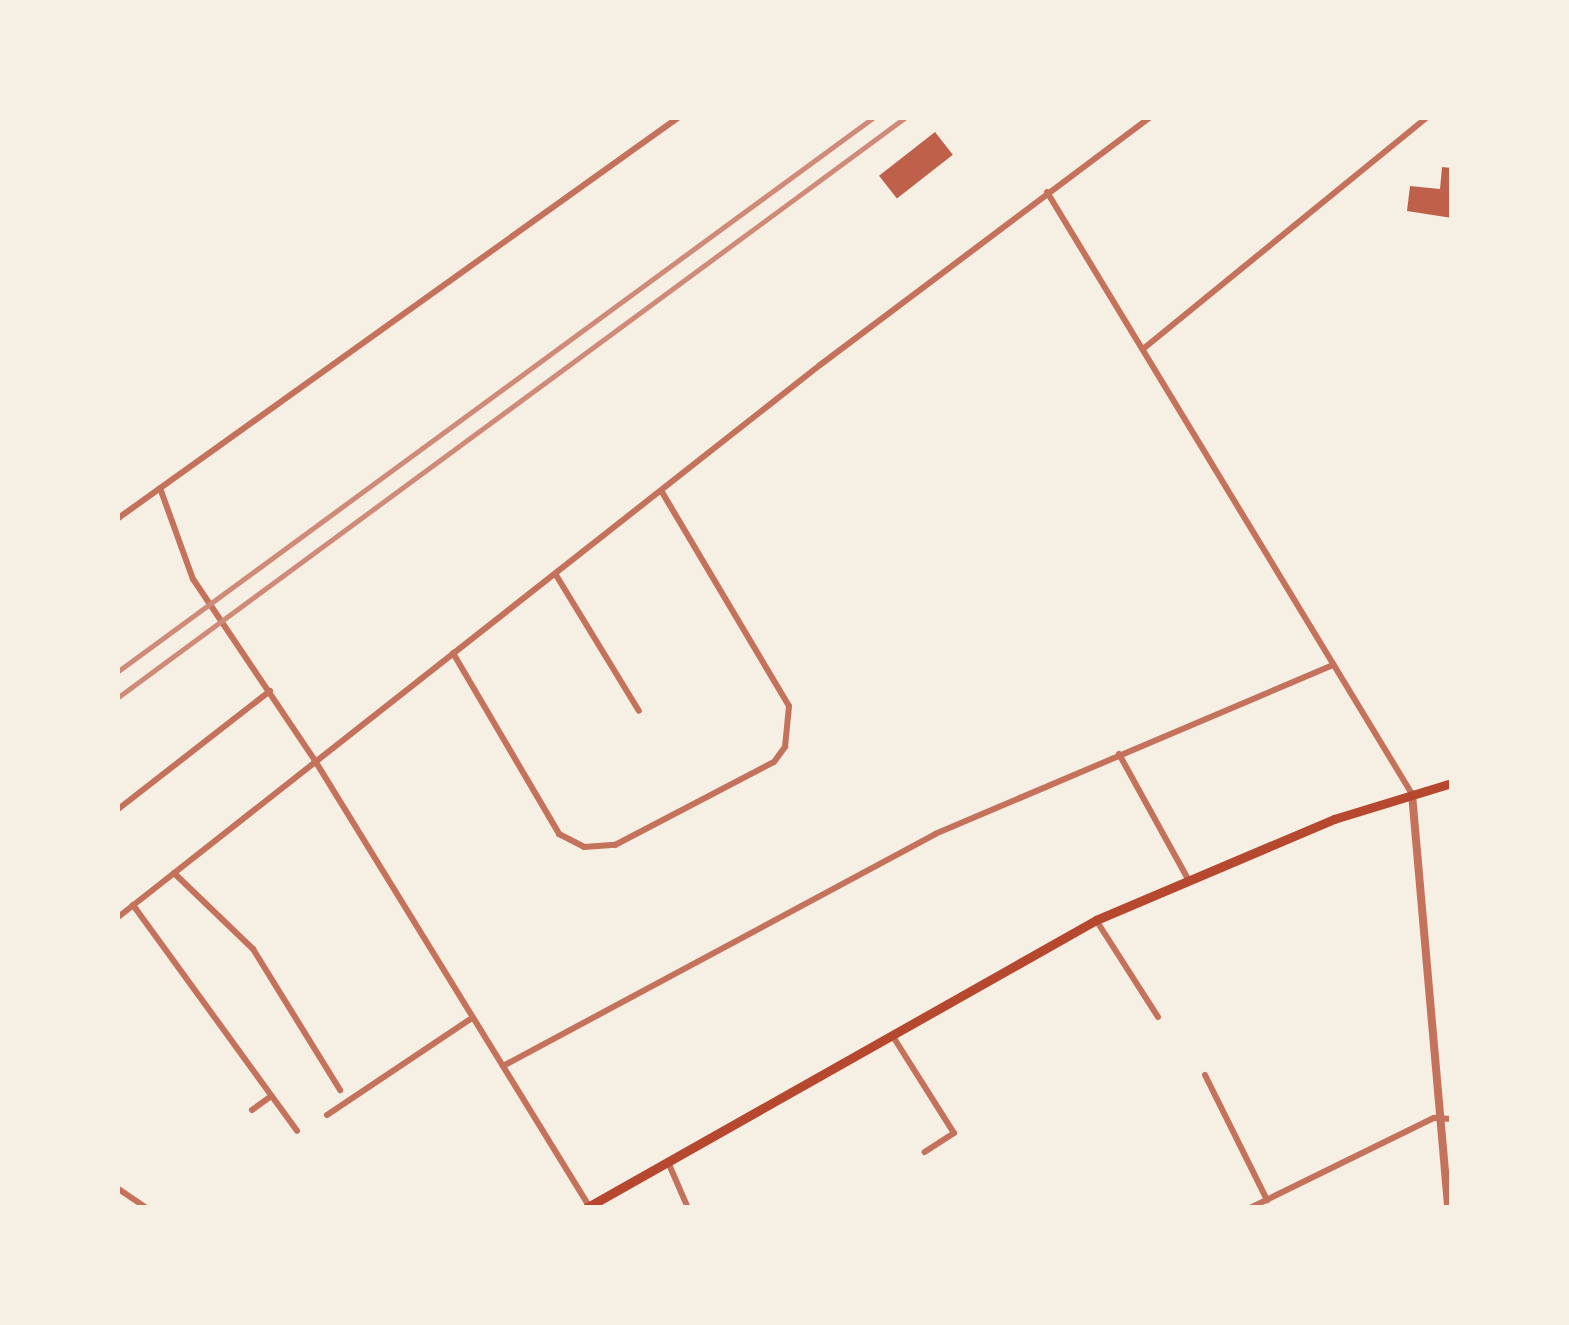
<!DOCTYPE html>
<html>
<head>
<meta charset="utf-8">
<style>
  body { margin:0 }
  #map { position:relative; width:1569px; height:1325px; overflow:hidden; background:#f6efe4; font-family:"Zilla Slab",serif }
  div>[style] { position:absolute }
  .building>* { inset:0; background:#bf614a; transform-origin:0 0 }
  .minor>* { height:6px; margin:-3px; padding:0 3px; transform-origin:3px; border-radius:3px; background:#c5725c }
  .tertiary>* { height:8px; margin:-4px; padding:0 4px; transform-origin:4px; border-radius:4px; background:#c5725c }
  .secondary>* { height:9px; margin:-4.5px; padding:0 4.5px; transform-origin:4.5px; border-radius:4.5px; background:#b5482f }
  .rail>* { height:4.5px; margin:-2.25px; padding:0 2.25px; transform-origin:2.25px; border-radius:2.25px; background:#cf8b77 }
  span { translate:-50% -50%; white-space:nowrap; text-align:center; line-height:1.15; -webkit-text-stroke:9px #f6efe4; paint-order:stroke }
  .frame { position:absolute; inset:0; border:120px solid #f6efe4; pointer-events:none }
</style>
</head>
<body>
<div id="map">
  <div class="building">
    <div style="left:935px;top:132px;width:29px;height:71px;rotate:52deg"></div>
    <div style="clip-path:polygon(1442px 167px,1452px 168px,1452px 218px,1407px 211px,1410px 186px,1440px 189px)"></div>
  </div>
  <div class="minor">
    <div style="left:1047px;top:192px;width:704px;rotate:58.77deg"></div>
    <div style="left:1143px;top:349px;width:367px;rotate:-39.2deg"></div>
    <div style="left:160px;top:488px;width:97px;rotate:70.1deg"></div>
    <div style="left:193px;top:579px;width:217px;rotate:56.1deg"></div>
    <div style="left:314px;top:759px;width:525px;rotate:58.4deg"></div>
    <div style="left:117px;top:519px;width:691px;rotate:-35.58deg"></div>
    <div style="left:556px;top:575px;width:159px;rotate:58.6deg"></div>
    <div style="left:453px;top:653px;width:210px;rotate:59.6deg"></div>
    <div style="left:559px;top:834px;width:28px;rotate:27deg"></div>
    <div style="left:584px;top:847px;width:31px;rotate:-4deg"></div>
    <div style="left:615px;top:845px;width:179px;rotate:-27.6deg"></div>
    <div style="left:774px;top:762px;width:19px;rotate:-54deg"></div>
    <div style="left:785px;top:747px;width:41px;rotate:-84.4deg"></div>
    <div style="left:789px;top:706px;width:249px;rotate:-120.7deg"></div>
    <div style="left:1119px;top:754px;width:143px;rotate:61.1deg"></div>
    <div style="left:117px;top:810px;width:194px;rotate:-37.9deg"></div>
    <div style="left:174px;top:873px;width:110px;rotate:43.9deg"></div>
    <div style="left:253px;top:949px;width:166px;rotate:58.3deg"></div>
    <div style="left:133px;top:905px;width:279px;rotate:54deg"></div>
    <div style="left:117px;top:918px;width:894px;rotate:-38.19deg"></div>
    <div style="left:820px;top:365px;width:413px;rotate:-36.9deg"></div>
    <div style="left:1096px;top:920px;width:115px;rotate:57.4deg"></div>
    <div style="left:892px;top:1035px;width:116px;rotate:57.7deg"></div>
    <div style="left:954px;top:1133px;width:35px;rotate:147deg"></div>
    <div style="left:503px;top:1066px;width:490px;rotate:-28.2deg"></div>
    <div style="left:935px;top:834px;width:433px;rotate:-23deg"></div>
    <div style="left:1205px;top:1075px;width:140px;rotate:63.6deg"></div>
    <div style="left:252px;top:1110px;width:22px;rotate:-36deg"></div>
    <div style="left:327px;top:1115px;width:174px;rotate:-33.8deg"></div>
    <div style="left:668px;top:1162px;width:50px;rotate:66.5deg"></div>
    <div style="left:117px;top:1188px;width:36px;rotate:34deg"></div>
    <div style="left:1250px;top:1208px;width:205px;rotate:-26.1deg"></div>
    <div style="left:1434px;top:1118px;width:18px;rotate:3deg"></div>
  </div>
  <div class="tertiary">
    <div style="left:1412px;top:794px;width:416px;rotate:85deg"></div>
  </div>
  <div class="secondary">
    <div style="left:586px;top:1208px;width:586px;rotate:-29.45deg"></div>
    <div style="left:1096px;top:920px;width:259px;rotate:-23deg"></div>
    <div style="left:1334px;top:819px;width:123px;rotate:-17deg"></div>
  </div>
  <div class="rail">
    <div style="left:117px;top:672px;width:939px;rotate:-36.25deg"></div>
    <div style="left:117px;top:698px;width:980px;rotate:-36.37deg"></div>
  </div>
  <div class="frame"></div>
</div>
</body>
</html>
